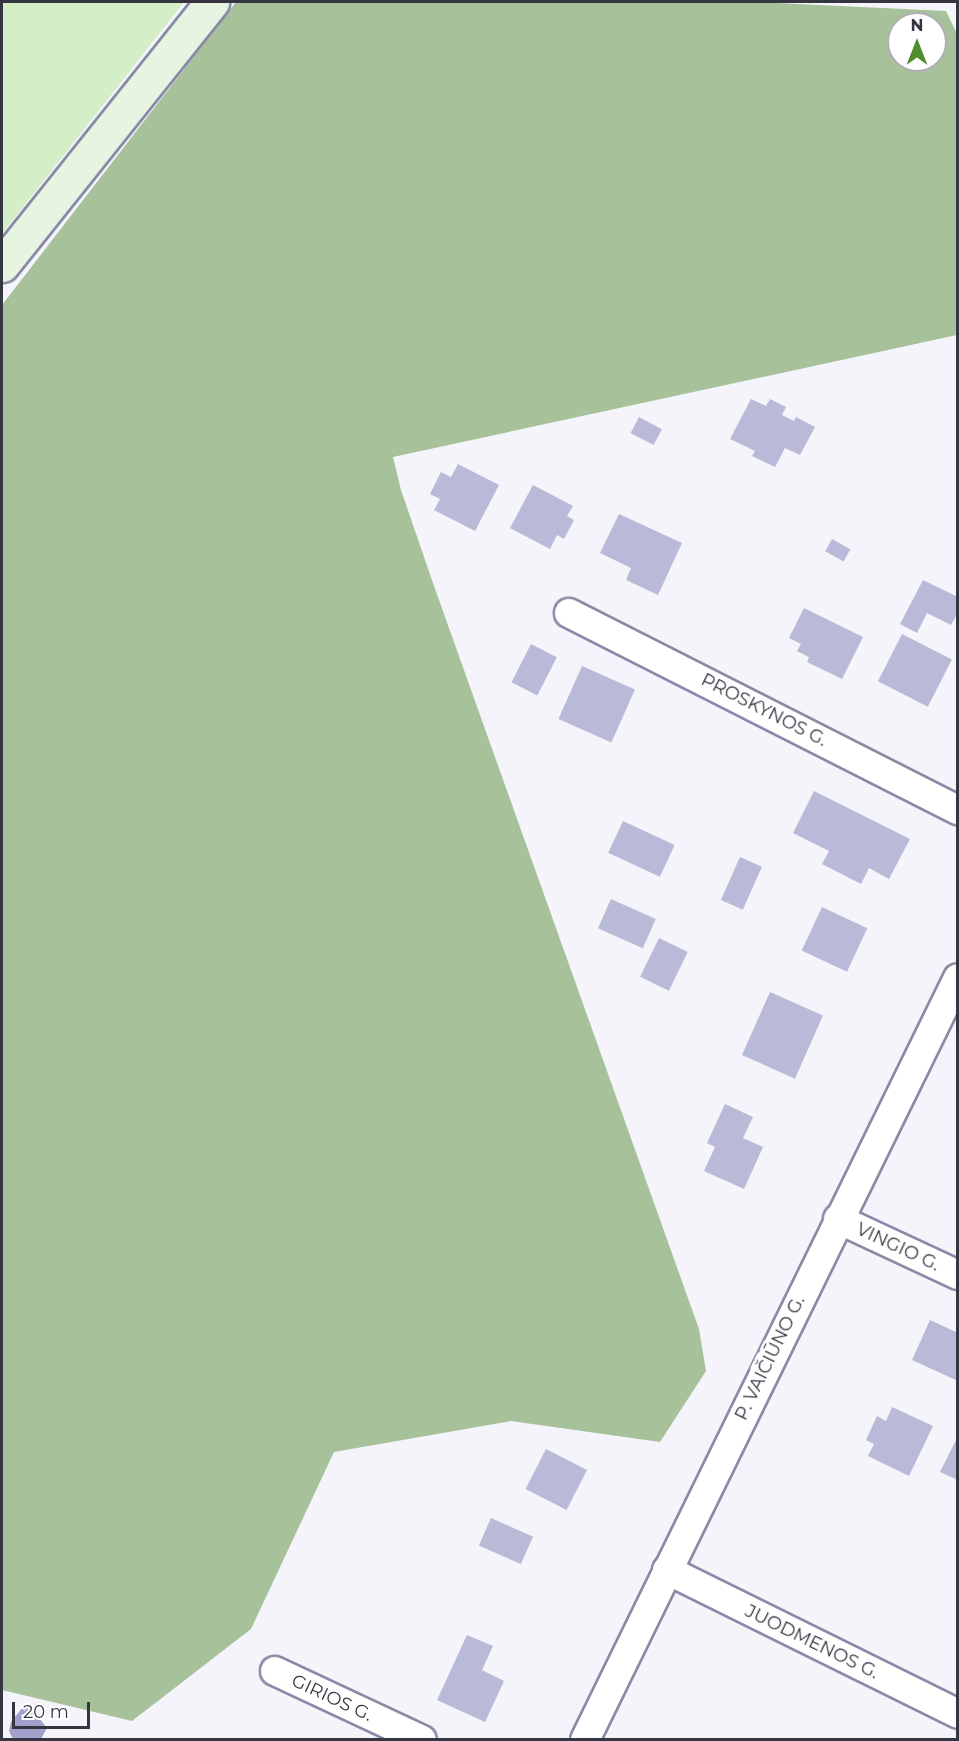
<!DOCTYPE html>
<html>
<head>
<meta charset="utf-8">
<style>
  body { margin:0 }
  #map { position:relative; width:959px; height:1741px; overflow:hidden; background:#f4f4fa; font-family:Montserrat,sans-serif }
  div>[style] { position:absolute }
  .green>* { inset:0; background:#d4eec8 }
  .forest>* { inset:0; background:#a7c29b }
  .water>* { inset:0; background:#a1a1cc }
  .building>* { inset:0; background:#b9bad8; transform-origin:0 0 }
  .roads { filter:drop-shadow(2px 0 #898aa6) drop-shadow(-2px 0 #898aa6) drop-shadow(0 2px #898aa6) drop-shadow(0 -2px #898aa6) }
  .street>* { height:28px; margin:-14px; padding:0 14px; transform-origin:14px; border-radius:14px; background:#fff }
  .secondary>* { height:33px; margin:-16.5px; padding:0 16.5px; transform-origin:16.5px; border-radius:16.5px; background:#e7f4e2 }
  span { translate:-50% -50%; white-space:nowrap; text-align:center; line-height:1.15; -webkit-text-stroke:5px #fff; paint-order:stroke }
  .street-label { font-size:18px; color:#363642 }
  .frame { position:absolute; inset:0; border:3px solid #363642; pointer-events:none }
  .north { position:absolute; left:887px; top:12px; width:60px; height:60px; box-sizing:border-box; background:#fff; border:2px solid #afafb3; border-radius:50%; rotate:0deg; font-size:16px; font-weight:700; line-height:24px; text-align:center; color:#363642 }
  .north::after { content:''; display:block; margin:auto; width:21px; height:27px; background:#508d2c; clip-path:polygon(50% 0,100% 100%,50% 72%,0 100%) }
  .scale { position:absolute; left:12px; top:1702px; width:78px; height:27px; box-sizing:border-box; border:3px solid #363642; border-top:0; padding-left:8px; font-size:18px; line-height:21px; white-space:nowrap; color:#363642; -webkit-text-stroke:4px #fff; paint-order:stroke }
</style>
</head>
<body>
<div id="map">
  <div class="green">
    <div style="clip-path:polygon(2px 2px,184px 2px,2px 234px)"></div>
  </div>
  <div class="forest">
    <div style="clip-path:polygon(evenodd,236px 2px,758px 2px,946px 11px,958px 36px,957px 335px,393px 457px,401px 490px,434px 586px,699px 1329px,706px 1371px,660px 1442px,511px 1421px,334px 1452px,251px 1629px,132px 1721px,2px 1690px,2px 305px,236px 2px,899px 24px,935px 24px,935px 60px,899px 60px,899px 24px)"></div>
  </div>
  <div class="water">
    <div style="clip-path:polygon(23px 1707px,30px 1707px,47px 1728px,41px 1739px,13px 1739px,9px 1731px,11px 1722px)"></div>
  </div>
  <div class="building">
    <div style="clip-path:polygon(751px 399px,766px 406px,770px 399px,786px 407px,782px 415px,794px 421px,796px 417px,815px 427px,800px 455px,785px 448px,775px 467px,752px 456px,755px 451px,730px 439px)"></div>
    <div style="left:639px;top:417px;width:26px;height:18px;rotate:28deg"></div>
    <div style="clip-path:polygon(458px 464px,499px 485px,475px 531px,434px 510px,440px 499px,430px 494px,441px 472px,451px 477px)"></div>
    <div style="clip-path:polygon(533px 485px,573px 506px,567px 516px,574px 520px,564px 539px,557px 535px,550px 549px,510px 528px)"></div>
    <div style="clip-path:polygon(619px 514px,682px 543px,658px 595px,626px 580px,631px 568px,600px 553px)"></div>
    <div style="left:832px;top:539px;width:21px;height:14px;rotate:29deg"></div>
    <div style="clip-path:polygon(923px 580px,958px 597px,958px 612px,951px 625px,927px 613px,917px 633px,900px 624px)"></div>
    <div style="clip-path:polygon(804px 608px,863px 637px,842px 679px,807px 662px,809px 657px,797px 651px,801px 644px,789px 638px)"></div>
    <div style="left:902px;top:634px;width:56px;height:53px;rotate:27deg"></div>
    <div style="left:531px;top:644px;width:29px;height:43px;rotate:27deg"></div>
    <div style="left:582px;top:666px;width:58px;height:58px;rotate:24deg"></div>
    <div style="clip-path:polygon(814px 791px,910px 839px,889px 879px,869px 868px,861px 884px,822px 864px,829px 851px,793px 833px)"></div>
    <div style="left:623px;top:821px;width:57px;height:35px;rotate:25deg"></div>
    <div style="left:740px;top:857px;width:24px;height:47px;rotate:24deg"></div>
    <div style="left:611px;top:899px;width:49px;height:32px;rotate:24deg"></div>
    <div style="left:822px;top:907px;width:50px;height:48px;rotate:25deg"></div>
    <div style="left:659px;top:938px;width:32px;height:43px;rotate:26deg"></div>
    <div style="left:770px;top:992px;width:58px;height:69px;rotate:24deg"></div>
    <div style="clip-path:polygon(725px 1104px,753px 1117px,743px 1138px,763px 1147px,744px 1189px,704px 1171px,715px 1147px,707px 1143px)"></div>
    <div style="clip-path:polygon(930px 1320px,958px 1333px,958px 1381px,912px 1360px)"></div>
    <div style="clip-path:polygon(892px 1407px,933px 1426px,909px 1476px,868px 1456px,874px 1444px,866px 1440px,877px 1416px,886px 1421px)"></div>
    <div style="clip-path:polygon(958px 1436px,958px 1480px,940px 1472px)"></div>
    <div style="left:546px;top:1449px;width:46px;height:45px;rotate:27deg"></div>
    <div style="left:491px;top:1518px;width:46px;height:30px;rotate:24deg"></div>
    <div style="clip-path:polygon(467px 1635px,493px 1646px,482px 1670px,504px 1681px,485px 1722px,437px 1700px)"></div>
  </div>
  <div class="roads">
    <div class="street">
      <div style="left:569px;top:613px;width:436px;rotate:26.9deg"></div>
      <div style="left:838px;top:1219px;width:132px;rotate:25deg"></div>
      <div style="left:667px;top:1570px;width:325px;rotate:26.3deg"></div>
      <div style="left:275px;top:1671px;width:162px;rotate:25.1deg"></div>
      <div style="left:585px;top:1740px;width:848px;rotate:-63.92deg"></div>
    </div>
    <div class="secondary">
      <div style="left:2px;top:265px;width:337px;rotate:-51.4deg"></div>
    </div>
  </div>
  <div class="street-label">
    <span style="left:764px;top:710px;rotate:27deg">PROSKYNOS G.</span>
    <span style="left:898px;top:1247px;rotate:25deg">VINGIO G.</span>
    <span style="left:770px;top:1358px;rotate:-64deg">P. VAIČIŪNO G.</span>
    <span style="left:812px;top:1642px;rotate:26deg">JUODMENOS G.</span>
    <span style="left:332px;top:1698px;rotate:25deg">GIRIOS G.</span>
  </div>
  <div class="frame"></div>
  <div class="north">N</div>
  <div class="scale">20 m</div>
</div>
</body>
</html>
